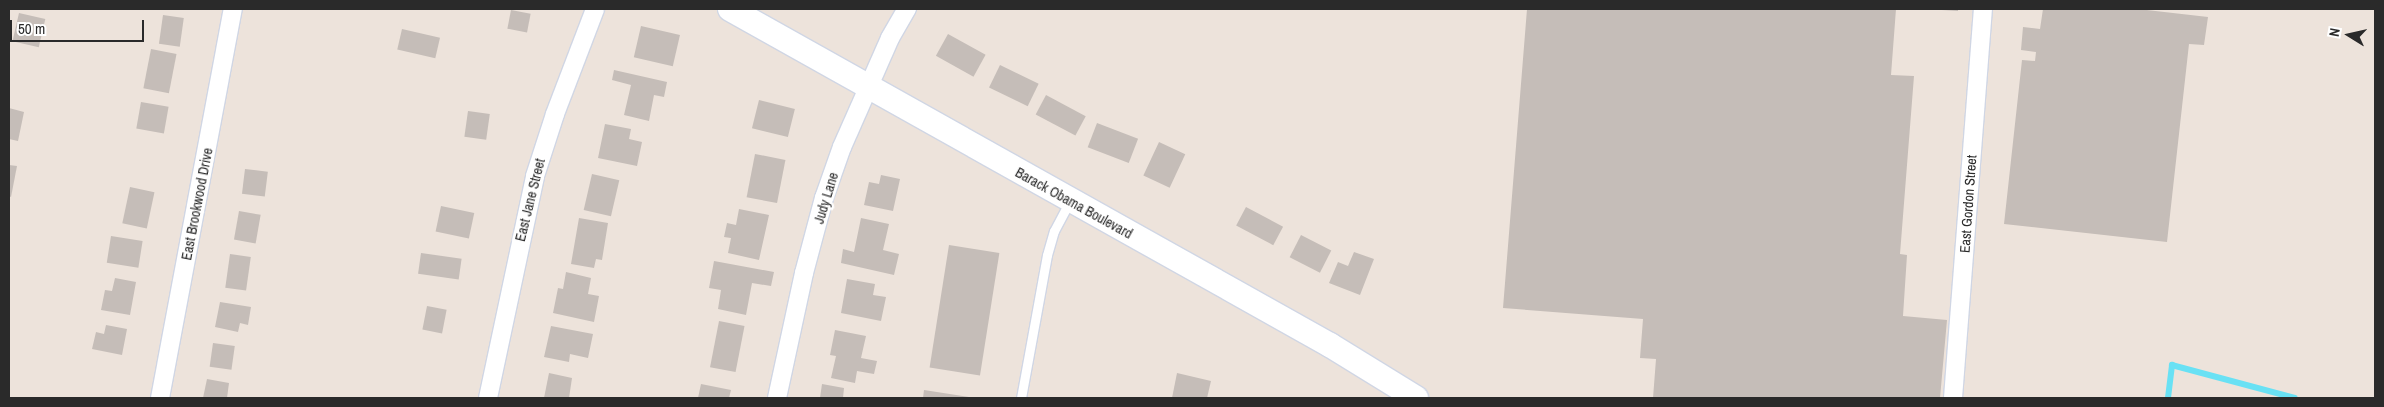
<!DOCTYPE html>
<html>
<head>
<meta charset="utf-8">
<style>
  body { margin:0 }
  #map { position:relative; width:2384px; height:407px; overflow:hidden; background:#ede3db; font-family:"Archivo Narrow",sans-serif }
  div>[style] { position:absolute }
  .stream>* { height:5.5px; margin:-2.75px; padding:0 2.75px; transform-origin:2.75px; border-radius:2.75px; background:#69e1f4 }
  .building>* { inset:0; background:#c5bdb8; transform-origin:0 0 }
  .roads { filter:drop-shadow(1px 0 #d0d6e4) drop-shadow(-1px 0 #d0d6e4) drop-shadow(0 1px #d0d6e4) drop-shadow(0 -1px #d0d6e4) }
  .service>* { height:9px; margin:-4.5px; padding:0 4.5px; transform-origin:4.5px; border-radius:4.5px; background:#fff }
  .minor>* { height:18px; margin:-9px; padding:0 9px; transform-origin:9px; border-radius:9px; background:#fff }
  .secondary>* { height:24px; margin:-12px; padding:0 12px; transform-origin:12px; border-radius:12px; background:#fff }
  span { translate:-50% -50%; white-space:nowrap; text-align:center; line-height:1.15; -webkit-text-stroke:5px #fff; paint-order:stroke }
  .street-label { font-size:14px; color:#2a2a2a }
  .frame { position:absolute; inset:0; border:10px solid #2a2a2a; pointer-events:none }
  .north { position:absolute; left:2324px; top:10px; width:50px; height:50px; -webkit-text-stroke:4px #fff; paint-order:stroke; rotate:280deg; font-size:14px; font-weight:700; line-height:20px; text-align:center; color:#2a2a2a }
  .north::after { content:''; display:block; margin:auto; width:18px; height:22px; background:#2a2a2a; clip-path:polygon(50% 0,100% 100%,50% 72%,0 100%) }
  .scale { position:absolute; left:10px; top:20px; width:134px; height:22px; box-sizing:border-box; border:2px solid #2a2a2a; border-top:0; padding-left:6px; font-size:15px; line-height:18px; white-space:nowrap; color:#2a2a2a; -webkit-text-stroke:4px #fff; paint-order:stroke }
</style>
</head>
<body>
<div id="map">
  <div class="stream">
    <div style="left:2168px;top:398px;width:33px;rotate:-83deg"></div>
    <div style="left:2172px;top:365px;width:127px;rotate:15deg"></div>
  </div>
  <div class="building">
    <div style="clip-path:polygon(1527px 9px,1896px 9px,1891px 75px,1914px 76px,1900px 254px,1907px 255px,1903px 316px,1947px 320px,1940px 398px,1653px 398px,1656px 359px,1640px 358px,1643px 319px,1503px 308px)"></div>
    <div style="clip-path:polygon(1942px 9px,1958px 9px,1958px 11px,1942px 10px)"></div>
    <div style="clip-path:polygon(2043px 9px,2138px 9px,2208px 17px,2204px 45px,2189px 44px,2167px 242px,2004px 224px,2022px 60px,2035px 61px,2036px 52px,2021px 50px,2023px 27px,2040px 29px)"></div>
    <div style="left:511px;top:10px;width:20px;height:19px;rotate:11deg"></div>
    <div style="left:19px;top:13px;width:27px;height:29px;rotate:13deg"></div>
    <div style="left:163px;top:15px;width:21px;height:29px;rotate:8deg"></div>
    <div style="left:641px;top:26px;width:40px;height:32px;rotate:13deg"></div>
    <div style="left:402px;top:29px;width:39px;height:21px;rotate:13deg"></div>
    <div style="left:948px;top:34px;width:43px;height:25px;rotate:29deg"></div>
    <div style="left:151px;top:49px;width:26px;height:40px;rotate:11deg"></div>
    <div style="left:1000px;top:65px;width:43px;height:25px;rotate:26deg"></div>
    <div style="clip-path:polygon(614px 70px,667px 82px,664px 97px,654px 95px,649px 121px,624px 115px,631px 85px,612px 80px)"></div>
    <div style="left:1046px;top:95px;width:45px;height:22px;rotate:28deg"></div>
    <div style="left:759px;top:100px;width:37px;height:29px;rotate:14deg"></div>
    <div style="left:141px;top:102px;width:28px;height:27px;rotate:10deg"></div>
    <div style="clip-path:polygon(9px 108px,24px 112px,18px 141px,9px 139px)"></div>
    <div style="left:468px;top:111px;width:22px;height:26px;rotate:8deg"></div>
    <div style="left:1097px;top:123px;width:44px;height:26px;rotate:21deg"></div>
    <div style="clip-path:polygon(605px 124px,631px 129px,629px 139px,642px 142px,637px 166px,598px 158px)"></div>
    <div style="left:1159px;top:142px;width:29px;height:37px;rotate:25deg"></div>
    <div style="left:755px;top:154px;width:31px;height:44px;rotate:11deg"></div>
    <div style="clip-path:polygon(9px 165px,17px 166px,11px 197px,9px 196px)"></div>
    <div style="left:245px;top:169px;width:23px;height:25px;rotate:7deg"></div>
    <div style="left:592px;top:174px;width:28px;height:37px;rotate:13deg"></div>
    <div style="clip-path:polygon(881px 175px,900px 179px,893px 211px,864px 205px,869px 182px,879px 184px)"></div>
    <div style="left:130px;top:187px;width:25px;height:37px;rotate:12deg"></div>
    <div style="left:441px;top:206px;width:34px;height:26px;rotate:12deg"></div>
    <div style="left:1246px;top:207px;width:42px;height:21px;rotate:28deg"></div>
    <div style="clip-path:polygon(739px 209px,769px 215px,759px 260px,728px 253px,731px 238px,724px 237px,727px 223px,736px 225px)"></div>
    <div style="left:239px;top:211px;width:22px;height:29px;rotate:10deg"></div>
    <div style="clip-path:polygon(579px 218px,608px 223px,602px 260px,596px 259px,594px 268px,571px 264px)"></div>
    <div style="clip-path:polygon(861px 218px,889px 224px,883px 250px,899px 254px,894px 275px,841px 263px,843px 249px,854px 252px)"></div>
    <div style="left:1301px;top:235px;width:34px;height:25px;rotate:27deg"></div>
    <div style="left:111px;top:236px;width:32px;height:27px;rotate:9deg"></div>
    <div style="left:949px;top:245px;width:51px;height:124px;rotate:9deg"></div>
    <div style="clip-path:polygon(1354px 252px,1374px 259px,1360px 295px,1329px 283px,1338px 262px,1348px 266px)"></div>
    <div style="left:421px;top:253px;width:41px;height:21px;rotate:8deg"></div>
    <div style="left:230px;top:254px;width:21px;height:34px;rotate:8deg"></div>
    <div style="clip-path:polygon(714px 261px,774px 272px,771px 286px,752px 283px,746px 315px,718px 309px,721px 290px,709px 288px)"></div>
    <div style="clip-path:polygon(566px 272px,591px 278px,588px 294px,599px 296px,594px 322px,553px 313px,558px 288px,563px 289px)"></div>
    <div style="clip-path:polygon(115px 278px,136px 282px,130px 315px,101px 310px,105px 290px,112px 291px)"></div>
    <div style="clip-path:polygon(847px 279px,875px 284px,873px 295px,886px 297px,881px 321px,841px 313px)"></div>
    <div style="clip-path:polygon(220px 302px,251px 307px,248px 325px,240px 323px,238px 332px,215px 327px)"></div>
    <div style="left:427px;top:306px;width:20px;height:24px;rotate:11deg"></div>
    <div style="left:719px;top:321px;width:26px;height:47px;rotate:11deg"></div>
    <div style="clip-path:polygon(106px 325px,127px 329px,122px 355px,92px 349px,96px 332px,104px 334px)"></div>
    <div style="clip-path:polygon(551px 326px,593px 334px,588px 358px,570px 354px,569px 362px,544px 357px)"></div>
    <div style="clip-path:polygon(835px 330px,866px 336px,861px 358px,877px 361px,874px 374px,857px 371px,855px 383px,831px 378px,836px 356px,830px 355px)"></div>
    <div style="left:213px;top:343px;width:22px;height:24px;rotate:8deg"></div>
    <div style="clip-path:polygon(549px 373px,572px 378px,569px 398px,544px 398px)"></div>
    <div style="clip-path:polygon(1177px 373px,1211px 381px,1207px 398px,1172px 398px)"></div>
    <div style="clip-path:polygon(207px 379px,229px 383px,227px 398px,203px 398px)"></div>
    <div style="clip-path:polygon(701px 384px,731px 390px,729px 398px,698px 398px)"></div>
    <div style="clip-path:polygon(822px 384px,844px 388px,843px 398px,820px 398px)"></div>
    <div style="clip-path:polygon(924px 390px,969px 397px,969px 398px,923px 398px)"></div>
  </div>
  <div class="roads">
    <div class="service">
      <div style="left:1021px;top:398px;width:145px;rotate:-79.7deg"></div>
      <div style="left:1047px;top:255px;width:25px;rotate:-74deg"></div>
      <div style="left:1054px;top:231px;width:34px;rotate:-62deg"></div>
    </div>
    <div class="minor">
      <div style="left:160px;top:398px;width:396px;rotate:-79.4deg"></div>
      <div style="left:488px;top:398px;width:227px;rotate:-78deg"></div>
      <div style="left:535px;top:176px;width:65px;rotate:-72.1deg"></div>
      <div style="left:555px;top:114px;width:112px;rotate:-69.1deg"></div>
      <div style="left:777px;top:398px;width:128px;rotate:-77.8deg"></div>
      <div style="left:804px;top:273px;width:78px;rotate:-75.1deg"></div>
      <div style="left:824px;top:198px;width:54px;rotate:-70.6deg"></div>
      <div style="left:842px;top:147px;width:119px;rotate:-66.2deg"></div>
      <div style="left:890px;top:38px;width:34px;rotate:-60deg"></div>
      <div style="left:1953px;top:398px;width:390px;rotate:-85.6deg"></div>
    </div>
    <div class="secondary">
      <div style="left:730px;top:9px;width:688px;rotate:29.25deg"></div>
      <div style="left:1330px;top:345px;width:101px;rotate:31.6deg"></div>
    </div>
  </div>
  <div class="street-label">
    <span style="left:826px;top:198px;rotate:-73deg">Judy Lane</span>
    <span style="left:530px;top:200px;rotate:-76deg">East Jane Street</span>
    <span style="left:1074px;top:203px;rotate:29deg">Barack Obama Boulevard</span>
    <span style="left:197px;top:204px;rotate:-79deg">East Brookwood Drive</span>
    <span style="left:1968px;top:204px;rotate:-86deg">East Gordon Street</span>
  </div>
  <div class="frame"></div>
  <div class="north">N</div>
  <div class="scale">50 m</div>
</div>
</body>
</html>
